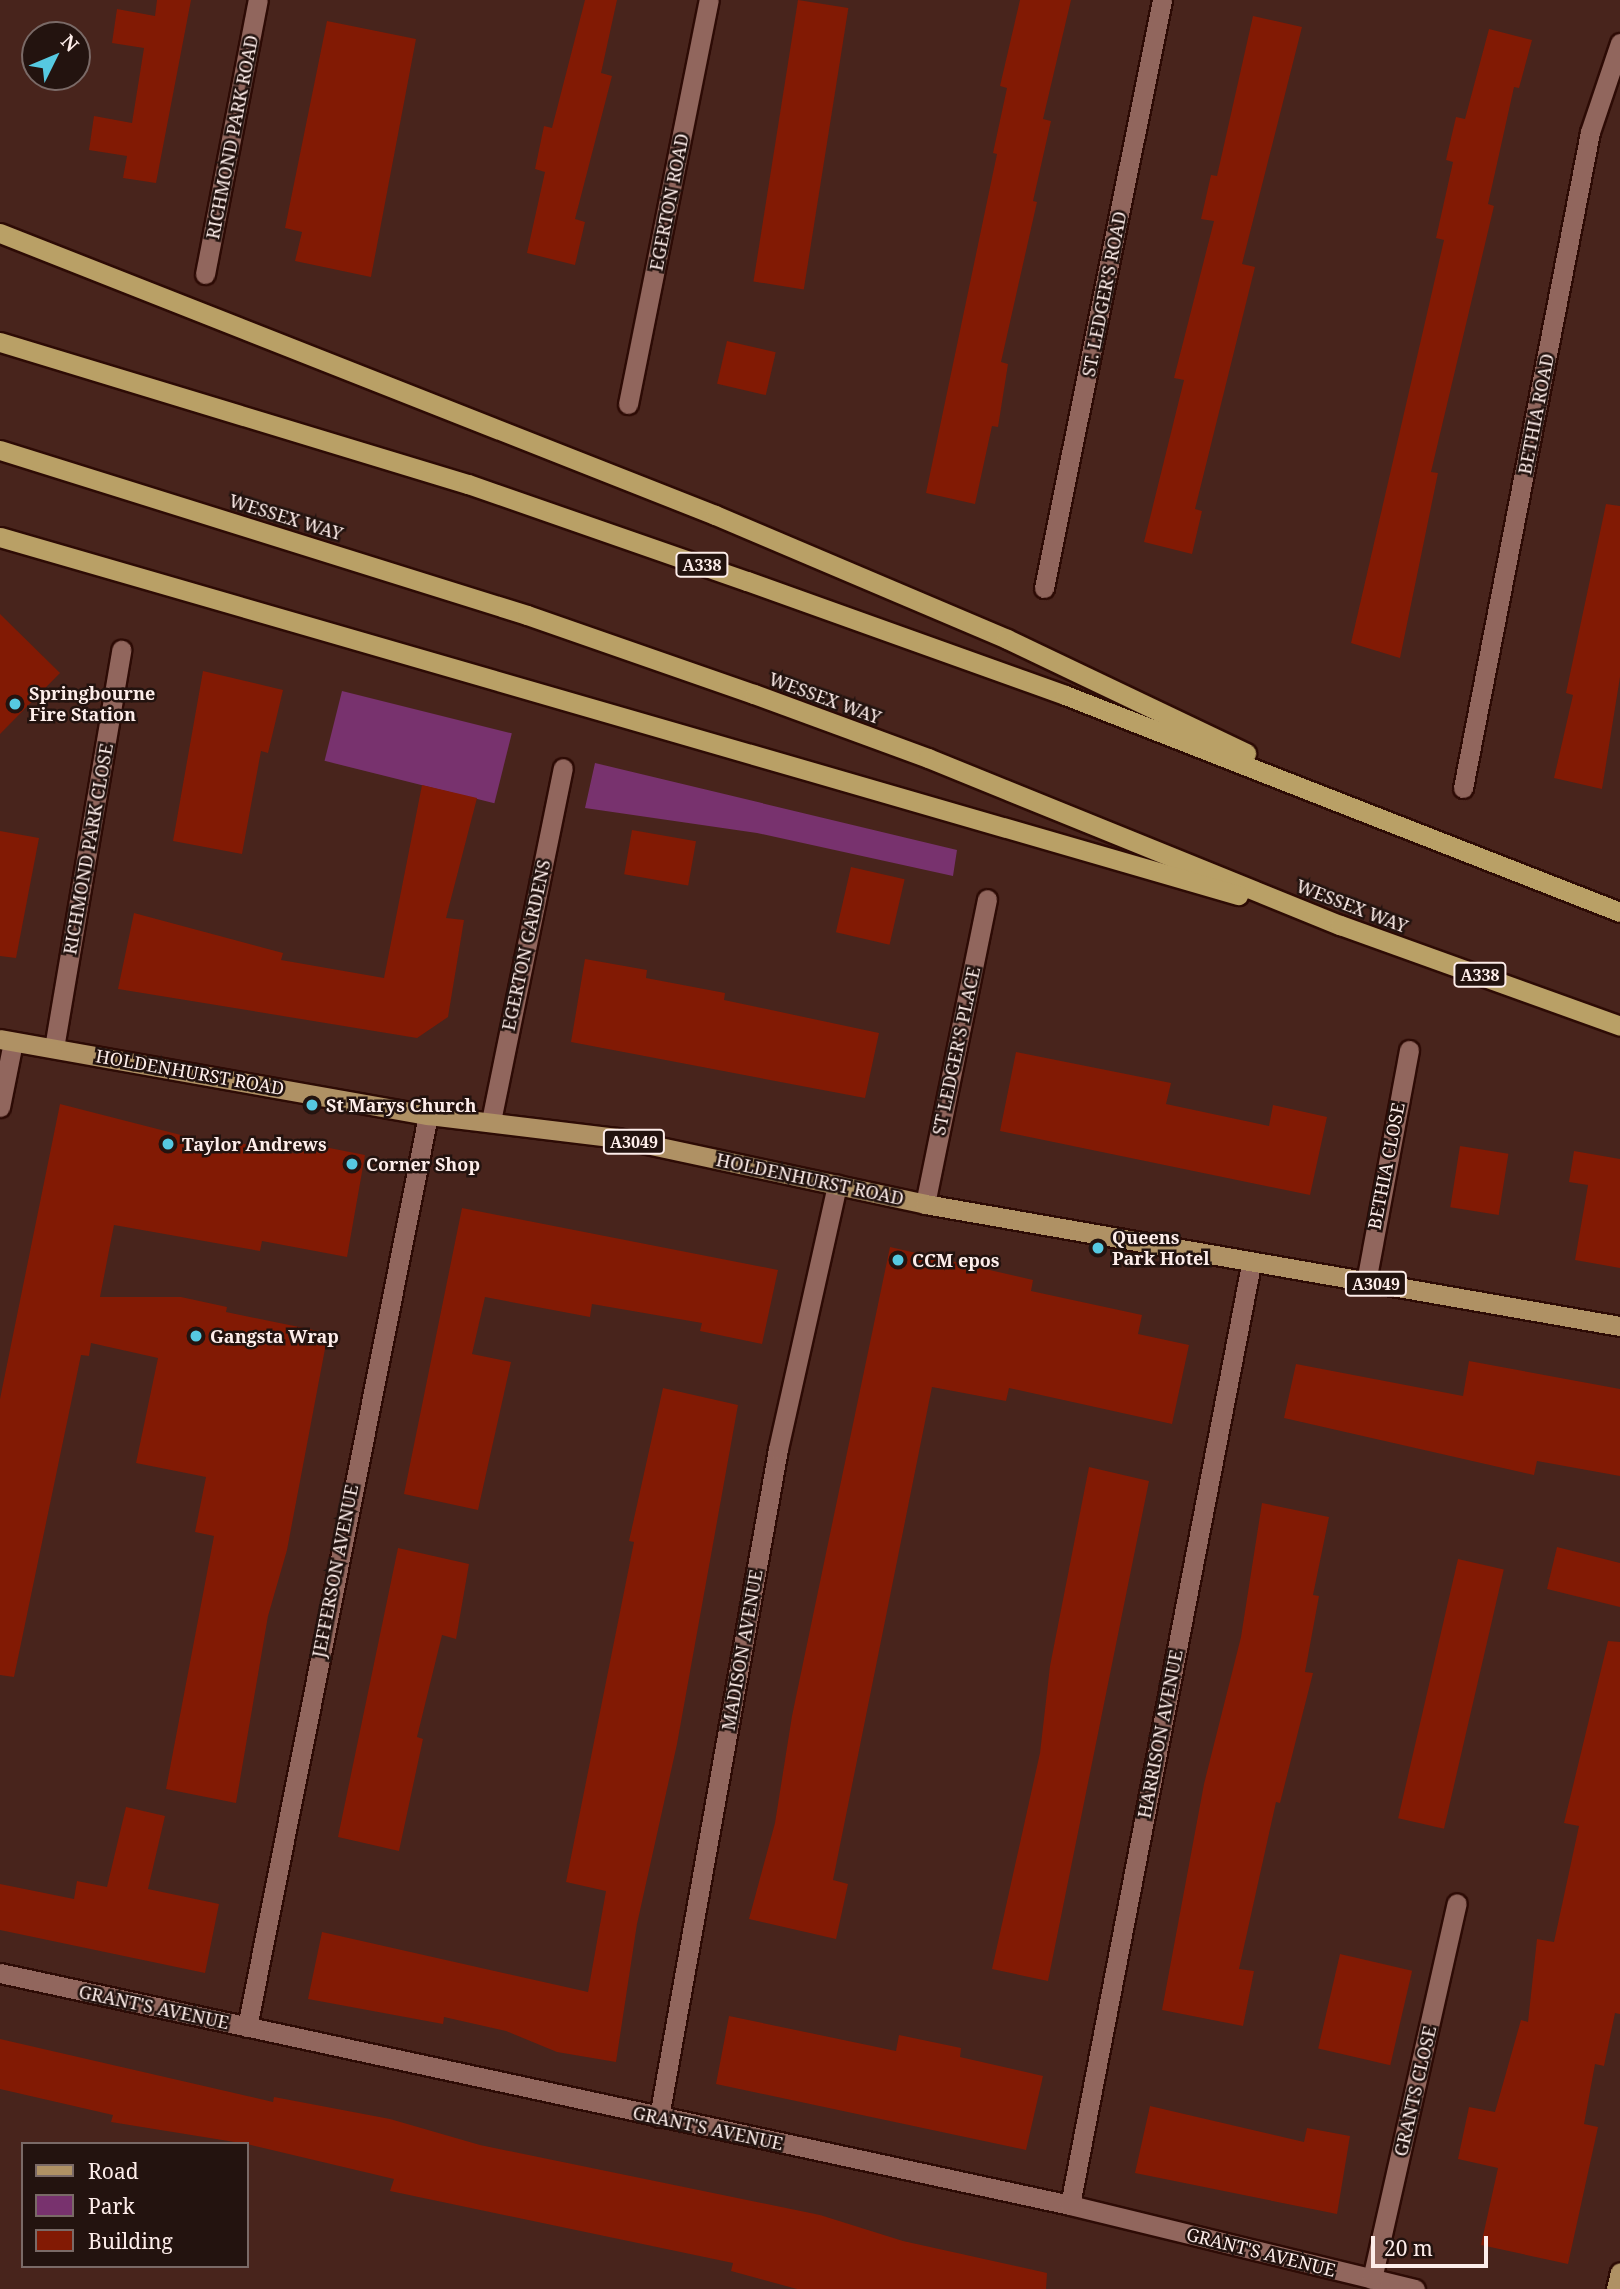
<!DOCTYPE html>
<html>
<head>
<meta charset="utf-8">
<style>
  body { margin:0 }
  #map { position:relative; width:1620px; height:2289px; overflow:hidden; background:#48241c; font-family:"Noto Serif",serif }
  div>[style] { position:absolute }
  .green>* { inset:0; background:#78326e; transform-origin:0 0 }
  .building>* { inset:0; background:#821a04; transform-origin:0 0 }
  .roads { filter:drop-shadow(2px 0 #2d0b05) drop-shadow(-2px 0 #2d0b05) drop-shadow(0 2px #2d0b05) drop-shadow(0 -2px #2d0b05) }
  .minor>* { height:19px; margin:-9.5px; padding:0 9.5px; transform-origin:9.5px; border-radius:9.5px; background:#91665d }
  .primary>* { height:19px; margin:-9.5px; padding:0 9.5px; transform-origin:9.5px; border-radius:9.5px; background:#af9164 }
  .trunk>* { height:19px; margin:-9.5px; padding:0 9.5px; transform-origin:9.5px; border-radius:9.5px; background:#b9a066 }
  .dots>* { width:19px; height:19px; translate:-50% -50%; box-sizing:border-box; border:4px solid #23130f; border-radius:50% }
  span { translate:-50% -50%; white-space:nowrap; text-align:center; line-height:1.15; -webkit-text-stroke:5px #23130f; paint-order:stroke }
  .shield-label span { padding:2px 5px; background:#23130f; border:2px solid; border-radius:5px; -webkit-text-stroke-width:0 }
  .shield-label { font-size:16px; color:#fdedea; font-weight:700 }
  .street-label { font-size:18px; color:#fdedea }
  .poi-label { font-size:18px; color:#fdedea; font-weight:700 }
  .left { translate:0 -50%; text-align:left }
  .legend { position:absolute; left:21px; top:2142px; width:228px; height:126px; box-sizing:border-box; background:#23130f; border:2px solid #7a6a67; margin:0; padding:9px 12px; list-style:none; font-size:21px; color:#fdedea }
  .legend li { display:flex; align-items:center; gap:14px; height:35px }
  .legend b { width:35px; border:2px solid #7a6a67 }
  .north { position:absolute; left:21px; top:21px; width:70px; height:70px; box-sizing:border-box; background:#23130f; border:2px solid #7a6a67; border-radius:50%; rotate:47deg; font-size:19px; font-weight:700; line-height:28px; text-align:center; color:#fdedea }
  .north::after { content:''; display:block; margin:auto; width:24px; height:32px; background:#56c9e1; clip-path:polygon(50% 0,100% 100%,50% 72%,0 100%) }
  .scale { position:absolute; left:1371px; top:2236px; width:117px; height:32px; box-sizing:border-box; border:4px solid #fdedea; border-top:0; padding-left:9px; font-size:21px; line-height:24px; white-space:nowrap; color:#fdedea; -webkit-text-stroke:5px #23130f; paint-order:stroke }
</style>
</head>
<body>
<div id="map">
  <div class="green">
    <div style="left:342px;top:691px;width:175px;height:72px;rotate:14deg"></div>
    <div style="clip-path:polygon(595px 763px,957px 850px,953px 876px,757px 833px,585px 808px)"></div>
  </div>
  <div class="building">
    <div style="clip-path:polygon(157px 0,191px 0,156px 183px,123px 178px,127px 156px,89px 150px,94px 116px,132px 123px,144px 48px,112px 43px,117px 9px,155px 16px)"></div>
    <div style="clip-path:polygon(585px 0,617px 0,601px 73px,612px 76px,575px 219px,585px 222px,575px 265px,527px 253px,545px 172px,535px 169px,544px 126px,552px 128px)"></div>
    <div style="left:798px;top:0;width:51px;height:285px;rotate:9deg"></div>
    <div style="clip-path:polygon(1020px 0,1071px 0,1043px 119px,1051px 121px,1033px 201px,1037px 202px,1001px 362px,1008px 364px,998px 427px,992px 426px,975px 504px,926px 493px,997px 154px,993px 153px,1007px 88px,1000px 86px)"></div>
    <div style="clip-path:polygon(1253px 16px,1302px 27px,1242px 264px,1255px 267px,1195px 509px,1202px 511px,1192px 554px,1144px 542px,1184px 380px,1174px 378px,1214px 221px,1201px 219px,1211px 175px,1217px 176px)"></div>
    <div style="clip-path:polygon(327px 21px,416px 39px,371px 277px,295px 261px,302px 232px,285px 228px)"></div>
    <div style="clip-path:polygon(1489px 29px,1532px 40px,1519px 88px,1514px 87px,1488px 204px,1494px 206px,1431px 472px,1438px 473px,1400px 658px,1351px 643px,1444px 240px,1436px 238px,1453px 162px,1446px 160px,1456px 117px,1465px 119px)"></div>
    <div style="left:727px;top:341px;width:50px;height:44px;rotate:13deg"></div>
    <div style="clip-path:polygon(1606px 504px,1620px 506px,1620px 677px,1602px 789px,1554px 778px,1573px 695px,1566px 693px)"></div>
    <div style="clip-path:polygon(0 614px,60px 673px,0 734px)"></div>
    <div style="clip-path:polygon(203px 671px,283px 690px,268px 753px,261px 751px,242px 854px,173px 841px)"></div>
    <div style="clip-path:polygon(422px 785px,477px 798px,446px 918px,464px 920px,448px 1017px,417px 1038px,118px 989px,134px 913px,283px 953px,281px 960px,384px 978px)"></div>
    <div style="left:632px;top:830px;width:65px;height:45px;rotate:10deg"></div>
    <div style="clip-path:polygon(0 831px,39px 838px,16px 958px,0 956px)"></div>
    <div style="left:851px;top:867px;width:55px;height:67px;rotate:13deg"></div>
    <div style="clip-path:polygon(585px 959px,647px 970px,646px 978px,725px 993px,724px 1000px,879px 1033px,865px 1098px,571px 1042px)"></div>
    <div style="clip-path:polygon(1016px 1052px,1171px 1083px,1166px 1104px,1269px 1126px,1273px 1105px,1327px 1117px,1310px 1195px,1000px 1131px)"></div>
    <div style="clip-path:polygon(60px 1104px,216px 1144px,217px 1139px,297px 1154px,299px 1142px,365px 1155px,347px 1257px,262px 1241px,260px 1251px,114px 1225px,100px 1297px,181px 1297px,227px 1307px,226px 1312px,328px 1333px,287px 1550px,268px 1616px,236px 1803px,166px 1789px,214px 1536px,195px 1532px,206px 1477px,136px 1463px,158px 1358px,91px 1343px,89px 1356px,81px 1355px,14px 1677px,0 1675px,0 1399px)"></div>
    <div style="left:1460px;top:1146px;width:49px;height:62px;rotate:9deg"></div>
    <div style="clip-path:polygon(1574px 1151px,1620px 1159px,1620px 1268px,1575px 1260px,1588px 1185px,1569px 1182px)"></div>
    <div style="clip-path:polygon(462px 1208px,778px 1270px,762px 1344px,700px 1331px,702px 1323px,592px 1304px,590px 1317px,485px 1297px,472px 1354px,511px 1362px,478px 1510px,404px 1494px)"></div>
    <div style="clip-path:polygon(890px 1247px,1033px 1280px,1031px 1291px,1142px 1315px,1138px 1334px,1189px 1345px,1172px 1424px,1009px 1388px,1006px 1401px,932px 1387px,833px 1880px,848px 1884px,836px 1939px,749px 1919px,775px 1823px,792px 1716px)"></div>
    <div style="clip-path:polygon(1469px 1361px,1620px 1389px,1620px 1476px,1537px 1461px,1534px 1475px,1284px 1418px,1296px 1364px,1463px 1396px)"></div>
    <div style="clip-path:polygon(663px 1388px,738px 1405px,677px 1744px,637px 1924px,616px 2062px,557px 2052px,506px 2031px,444px 2017px,443px 2024px,308px 1999px,322px 1932px,588px 1992px,606px 1891px,566px 1882px,634px 1542px,629px 1541px)"></div>
    <div style="clip-path:polygon(1089px 1467px,1149px 1481px,1048px 1981px,992px 1969px,1040px 1753px,1050px 1666px)"></div>
    <div style="clip-path:polygon(1262px 1503px,1329px 1517px,1313px 1595px,1319px 1596px,1305px 1672px,1313px 1673px,1280px 1803px,1276px 1802px,1239px 1969px,1254px 1971px,1243px 2026px,1162px 2010px,1204px 1784px,1241px 1637px)"></div>
    <div style="clip-path:polygon(1557px 1547px,1620px 1563px,1620px 1607px,1547px 1589px)"></div>
    <div style="clip-path:polygon(398px 1548px,469px 1564px,456px 1639px,442px 1635px,417px 1737px,423px 1739px,399px 1851px,338px 1837px)"></div>
    <div style="left:1458px;top:1559px;width:47px;height:266px;rotate:13deg"></div>
    <div style="clip-path:polygon(1608px 1641px,1620px 1642px,1620px 2014px,1615px 2013px,1604px 2066px,1595px 2064px,1584px 2124px,1598px 2127px,1568px 2264px,1481px 2245px,1498px 2168px,1458px 2159px,1469px 2107px,1495px 2112px,1521px 2020px,1528px 2022px,1537px 1939px,1554px 1942px,1579px 1826px,1564px 1823px)"></div>
    <div style="clip-path:polygon(126px 1807px,165px 1816px,148px 1889px,219px 1904px,205px 1973px,0 1930px,0 1884px,74px 1899px,77px 1881px,107px 1887px)"></div>
    <div style="left:1340px;top:1954px;width:74px;height:97px;rotate:13deg"></div>
    <div style="clip-path:polygon(729px 2016px,896px 2051px,899px 2035px,961px 2048px,960px 2057px,1043px 2076px,1026px 2150px,716px 2084px)"></div>
    <div style="clip-path:polygon(0 2039px,273px 2102px,274px 2097px,390px 2119px,480px 2145px,820px 2215px,903px 2241px,1047px 2273px,1046px 2289px,797px 2289px,731px 2271px,733px 2263px,390px 2191px,394px 2179px,247px 2144px,111px 2122px,113px 2115px,0 2089px)"></div>
    <div style="clip-path:polygon(1150px 2106px,1304px 2142px,1307px 2128px,1350px 2136px,1337px 2214px,1135px 2173px)"></div>
  </div>
  <div class="roads">
    <div class="minor">
      <div style="left:205px;top:274px;width:279px;rotate:-79.1deg"></div>
      <div style="left:628px;top:404px;width:412px;rotate:-78.7deg"></div>
      <div style="left:1044px;top:588px;width:600px;rotate:-78.65deg"></div>
      <div style="left:1463px;top:788px;width:668px;rotate:-79.04deg"></div>
      <div style="left:1590px;top:132px;width:94px;rotate:-71.4deg"></div>
      <div style="left:54px;top:1048px;width:404px;rotate:-80.4deg"></div>
      <div style="left:0;top:1107px;width:66px;rotate:-78.7deg"></div>
      <div style="left:491px;top:1121px;width:360px;rotate:-78.5deg"></div>
      <div style="left:925px;top:1204px;width:311px;rotate:-78.5deg"></div>
      <div style="left:1366px;top:1282px;width:236px;rotate:-79.5deg"></div>
      <div style="left:0;top:1973px;width:1095px;rotate:12.23deg"></div>
      <div style="left:1070px;top:2205px;width:355px;rotate:13.7deg"></div>
      <div style="left:247px;top:2027px;width:930px;rotate:-78.77deg"></div>
      <div style="left:659px;top:2117px;width:679px;rotate:-79.9deg"></div>
      <div style="left:778px;top:1449px;width:271px;rotate:-77.4deg"></div>
      <div style="left:1070px;top:2205px;width:958px;rotate:-79.11deg"></div>
      <div style="left:1372px;top:2279px;width:385px;rotate:-77.3deg"></div>
    </div>
    <div class="primary">
      <div style="left:0;top:1039px;width:435px;rotate:10.1deg"></div>
      <div style="left:428px;top:1115px;width:191px;rotate:6.9deg"></div>
      <div style="left:618px;top:1138px;width:314px;rotate:12.1deg"></div>
      <div style="left:925px;top:1204px;width:706px;rotate:9.96deg"></div>
      <div style="left:1616px;top:2289px;width:17px;rotate:-77deg"></div>
    </div>
    <div class="trunk">
      <div style="left:0;top:233px;width:769px;rotate:21.52deg"></div>
      <div style="left:715px;top:515px;width:317px;rotate:23deg"></div>
      <div style="left:1007px;top:639px;width:265px;rotate:25.5deg"></div>
      <div style="left:0;top:342px;width:489px;rotate:16.9deg"></div>
      <div style="left:468px;top:484px;width:295px;rotate:19.2deg"></div>
      <div style="left:747px;top:581px;width:338px;rotate:19.7deg"></div>
      <div style="left:1065px;top:695px;width:596px;rotate:21.36deg"></div>
      <div style="left:0;top:450px;width:552px;rotate:17.38deg"></div>
      <div style="left:527px;top:615px;width:240px;rotate:19.2deg"></div>
      <div style="left:754px;top:694px;width:185px;rotate:20.2deg"></div>
      <div style="left:928px;top:758px;width:445px;rotate:22.1deg"></div>
      <div style="left:1340px;top:925px;width:298px;rotate:19.8deg"></div>
      <div style="left:0;top:537px;width:1289px;rotate:16.13deg"></div>
    </div>
  </div>
  <div class="dots">
    <div style="left:15px;top:704px;background:#56c9e1"></div>
    <div style="left:312px;top:1105px;background:#56c9e1"></div>
    <div style="left:168px;top:1144px;background:#56c9e1"></div>
    <div style="left:352px;top:1164px;background:#56c9e1"></div>
    <div style="left:1098px;top:1248px;background:#56c9e1"></div>
    <div style="left:898px;top:1260px;background:#56c9e1"></div>
    <div style="left:196px;top:1336px;background:#56c9e1"></div>
  </div>
  <div class="shield-label">
    <span style="left:702px;top:565px">A338</span>
    <span style="left:1480px;top:975px">A338</span>
    <span style="left:634px;top:1142px">A3049</span>
    <span style="left:1376px;top:1284px">A3049</span>
  </div>
  <div class="street-label">
    <span style="left:232px;top:137px;rotate:-79deg">RICHMOND PARK ROAD</span>
    <span style="left:669px;top:202px;rotate:-79deg">EGERTON ROAD</span>
    <span style="left:1104px;top:294px;rotate:-79deg">ST. LEDGER'S ROAD</span>
    <span style="left:1536px;top:414px;rotate:-79deg">BETHIA ROAD</span>
    <span style="left:286px;top:517px;rotate:17deg">WESSEX WAY</span>
    <span style="left:825px;top:698px;rotate:20deg">WESSEX WAY</span>
    <span style="left:88px;top:849px;rotate:-80deg">RICHMOND PARK CLOSE</span>
    <span style="left:1352px;top:906px;rotate:21deg">WESSEX WAY</span>
    <span style="left:526px;top:945px;rotate:-78deg">EGERTON GARDENS</span>
    <span style="left:956px;top:1051px;rotate:-78deg">ST LEDGER'S PLACE</span>
    <span style="left:190px;top:1072px;rotate:10deg">HOLDENHURST ROAD</span>
    <span style="left:1386px;top:1166px;rotate:-79deg">BETHIA CLOSE</span>
    <span style="left:810px;top:1179px;rotate:12deg">HOLDENHURST ROAD</span>
    <span style="left:335px;top:1571px;rotate:-79deg">JEFFERSON AVENUE</span>
    <span style="left:742px;top:1650px;rotate:-80deg">MADISON AVENUE</span>
    <span style="left:1160px;top:1734px;rotate:-79deg">HARRISON AVENUE</span>
    <span style="left:154px;top:2007px;rotate:12deg">GRANT'S AVENUE</span>
    <span style="left:1415px;top:2091px;rotate:-77deg">GRANTS CLOSE</span>
    <span style="left:708px;top:2128px;rotate:12deg">GRANT'S AVENUE</span>
    <span style="left:1261px;top:2252px;rotate:14deg">GRANT'S AVENUE</span>
  </div>
  <div class="poi-label">
    <span class="left" style="left:29px;top:704px">Springbourne<br>Fire Station</span>
    <span class="left" style="left:326px;top:1105px">St Marys Church</span>
    <span class="left" style="left:182px;top:1144px">Taylor Andrews</span>
    <span class="left" style="left:366px;top:1164px">Corner Shop</span>
    <span class="left" style="left:1112px;top:1248px">Queens<br>Park Hotel</span>
    <span class="left" style="left:912px;top:1260px">CCM epos</span>
    <span class="left" style="left:210px;top:1336px">Gangsta Wrap</span>
  </div>
  <ul class="legend">
  <li><b style="height:9px;background:#af9164"></b>Road</li>
  <li><b style="height:19px;background:#78326e"></b>Park</li>
  <li><b style="height:19px;background:#821a04"></b>Building</li>
  </ul>
  <div class="north">N</div>
  <div class="scale">20 m</div>
</div>
</body>
</html>
